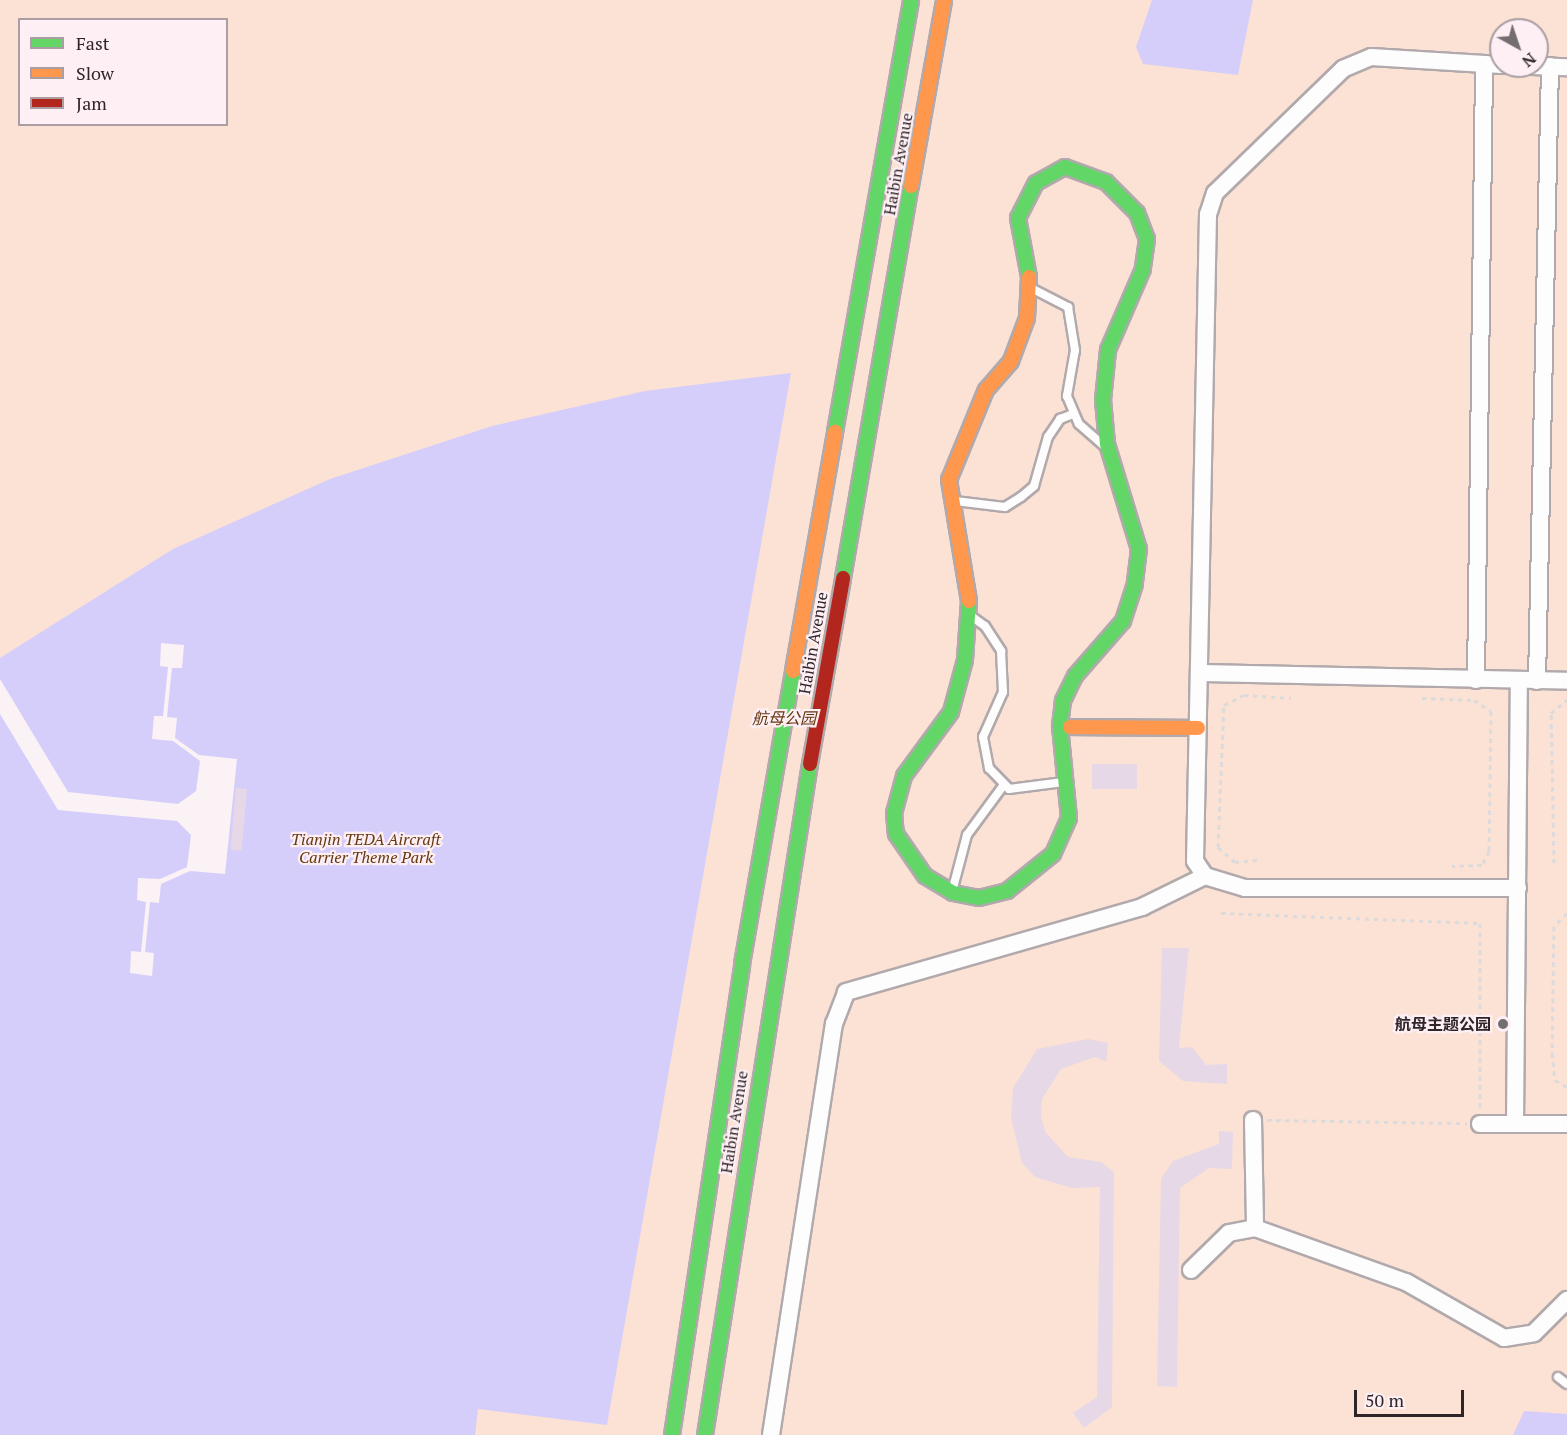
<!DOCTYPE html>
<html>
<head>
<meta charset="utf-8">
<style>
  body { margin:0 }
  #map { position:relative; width:1567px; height:1435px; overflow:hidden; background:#faf2f5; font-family:"PT Serif","Noto Sans SC",serif }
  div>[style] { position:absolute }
  .green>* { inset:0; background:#fbe2d4 }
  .water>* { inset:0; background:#d6cefa }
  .pier>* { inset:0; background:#faf2f5 }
  .building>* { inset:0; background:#e7d8e7; transform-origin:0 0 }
  .path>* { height:3px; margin-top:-1.5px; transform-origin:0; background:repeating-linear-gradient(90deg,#dddadc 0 4.5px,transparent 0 9px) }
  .roads { filter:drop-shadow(2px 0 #b1a9ac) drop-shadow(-2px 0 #b1a9ac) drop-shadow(0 2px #b1a9ac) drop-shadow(0 -2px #b1a9ac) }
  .lane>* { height:8px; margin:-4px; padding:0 4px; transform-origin:4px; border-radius:4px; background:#fefdfe }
  .street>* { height:16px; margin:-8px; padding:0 8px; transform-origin:8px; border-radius:8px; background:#fefdfe }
  .fast>* { height:14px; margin:-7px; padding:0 7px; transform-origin:7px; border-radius:7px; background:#63d668 }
  .slow>* { height:14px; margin:-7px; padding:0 7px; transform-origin:7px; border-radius:7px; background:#ff974d }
  .jam>* { height:14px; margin:-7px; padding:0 7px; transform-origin:7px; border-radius:7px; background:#b3261e }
  .dots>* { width:16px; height:16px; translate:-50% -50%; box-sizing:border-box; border:3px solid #fdeff4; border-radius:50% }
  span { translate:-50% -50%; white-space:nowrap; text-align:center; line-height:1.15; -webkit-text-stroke:4.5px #fdeff4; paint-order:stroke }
  .street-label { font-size:16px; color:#2e2528 }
  .park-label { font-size:16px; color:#66370f; font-style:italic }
  .poi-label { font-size:16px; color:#2e2528; font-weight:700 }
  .right { translate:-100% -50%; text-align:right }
  .legend { position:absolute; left:18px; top:18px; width:210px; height:108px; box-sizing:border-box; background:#fdeff4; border:2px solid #aa9ea2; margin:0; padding:8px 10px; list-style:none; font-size:18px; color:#2e2528 }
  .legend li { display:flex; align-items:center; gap:12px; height:30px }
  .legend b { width:30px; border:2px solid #aa9ea2 }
  .north { position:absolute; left:1489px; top:18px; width:60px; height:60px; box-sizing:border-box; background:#fdeff4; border:2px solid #aa9ea2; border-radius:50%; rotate:140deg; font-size:16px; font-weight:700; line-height:24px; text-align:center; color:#2e2528 }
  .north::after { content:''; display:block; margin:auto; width:21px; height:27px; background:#756d70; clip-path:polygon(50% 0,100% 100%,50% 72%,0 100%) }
  .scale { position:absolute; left:1354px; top:1390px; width:110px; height:27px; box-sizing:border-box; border:3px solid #2e2528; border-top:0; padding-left:8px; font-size:18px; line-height:21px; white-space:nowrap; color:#2e2528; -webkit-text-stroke:4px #fdeff4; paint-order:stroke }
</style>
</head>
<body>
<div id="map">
  <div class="green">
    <div style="clip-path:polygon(evenodd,0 0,1567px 0,1567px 1435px,0 1435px,0 0,20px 20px,226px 20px,226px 124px,20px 124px,20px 20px,0 0,1501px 30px,1537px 30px,1537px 66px,1501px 66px,1501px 30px)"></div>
  </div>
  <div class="water">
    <div style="clip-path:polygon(1152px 0,1253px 0,1238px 75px,1143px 64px,1136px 47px)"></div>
    <div style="clip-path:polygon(791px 373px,607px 1425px,478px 1409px,475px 1435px,0 1435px,0 658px,173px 549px,330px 479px,492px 426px,645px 391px)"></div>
    <div style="clip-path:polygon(1524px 1411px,1567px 1414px,1567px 1435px,1513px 1435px)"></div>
  </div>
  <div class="pier">
    <div style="clip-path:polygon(161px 643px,184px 645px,182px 668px,172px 668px,167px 717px,177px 718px,175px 738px,199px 755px,237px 759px,225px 874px,190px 871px,161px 884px,159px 903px,150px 902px,145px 952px,154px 953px,152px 976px,130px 973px,131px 951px,141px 952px,146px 902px,137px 900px,138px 878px,160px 879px,187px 867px,191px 835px,177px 821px,58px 810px,0 714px,0 679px,68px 792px,178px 804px,196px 791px,200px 761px,173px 741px,152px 739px,154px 716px,163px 716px,168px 667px,160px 666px)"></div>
  </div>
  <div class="building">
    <div style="left:1092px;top:764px;width:45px;height:25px"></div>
    <div style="left:236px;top:788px;width:11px;height:62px;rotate:5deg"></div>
    <div style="clip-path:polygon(1162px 948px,1189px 948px,1179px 1048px,1192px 1047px,1206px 1065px,1227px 1064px,1227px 1084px,1183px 1081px,1159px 1061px)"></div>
    <div style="clip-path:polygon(1088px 1039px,1108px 1043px,1106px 1062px,1095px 1057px,1061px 1069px,1042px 1099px,1041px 1117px,1046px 1133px,1068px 1157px,1101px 1162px,1114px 1172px,1112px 1407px,1084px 1428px,1073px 1413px,1097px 1397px,1100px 1187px,1072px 1188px,1035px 1177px,1022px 1163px,1011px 1118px,1013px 1088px,1037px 1049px)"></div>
    <div style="clip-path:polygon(1219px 1131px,1233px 1132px,1232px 1169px,1209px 1168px,1180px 1188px,1177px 1387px,1157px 1386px,1161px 1179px,1173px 1161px,1219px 1144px)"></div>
  </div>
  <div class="path">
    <div style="left:1422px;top:698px;width:52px;rotate:2.2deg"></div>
    <div style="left:1474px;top:700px;width:20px;rotate:33deg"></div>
    <div style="left:1491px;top:711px;width:140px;rotate:90.8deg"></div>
    <div style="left:1489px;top:851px;width:16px;rotate:117deg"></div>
    <div style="left:1482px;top:865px;width:30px;rotate:178deg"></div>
    <div style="left:1257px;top:860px;width:22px;rotate:175deg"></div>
    <div style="left:1235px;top:862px;width:23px;rotate:-139deg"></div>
    <div style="left:1218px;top:847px;width:142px;rotate:-87.6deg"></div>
    <div style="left:1224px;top:705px;width:22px;rotate:-27deg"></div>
    <div style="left:1244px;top:695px;width:47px;rotate:3.7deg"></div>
    <div style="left:1554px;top:863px;width:150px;rotate:-91.1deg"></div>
    <div style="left:1551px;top:713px;width:21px;rotate:-39deg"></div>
    <div style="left:1221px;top:913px;width:259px;rotate:2.2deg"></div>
    <div style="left:1480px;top:923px;width:186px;rotate:90deg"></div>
    <div style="left:1567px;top:913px;width:18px;rotate:135deg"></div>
    <div style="left:1554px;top:926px;width:127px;rotate:90.9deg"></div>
    <div style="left:1552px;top:1053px;width:27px;rotate:84deg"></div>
    <div style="left:1555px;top:1080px;width:14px;rotate:30deg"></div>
    <div style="left:1267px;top:1120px;width:200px;rotate:0.9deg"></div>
  </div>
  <div class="roads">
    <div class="lane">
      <div style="left:1031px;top:288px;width:42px;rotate:27.2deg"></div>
      <div style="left:1068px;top:307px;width:44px;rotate:80.8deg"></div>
      <div style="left:1075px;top:350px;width:47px;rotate:99.9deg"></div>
      <div style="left:1067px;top:396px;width:30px;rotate:67deg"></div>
      <div style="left:1079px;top:424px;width:33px;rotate:41deg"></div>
      <div style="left:955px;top:501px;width:50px;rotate:6.8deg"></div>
      <div style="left:1005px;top:507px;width:19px;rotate:-32deg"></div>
      <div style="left:1021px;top:497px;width:17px;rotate:-40deg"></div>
      <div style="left:1034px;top:486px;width:51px;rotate:-74.1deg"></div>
      <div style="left:1048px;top:437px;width:22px;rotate:-56deg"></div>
      <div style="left:1060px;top:419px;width:14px;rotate:-21deg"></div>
      <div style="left:971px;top:616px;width:17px;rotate:36deg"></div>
      <div style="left:985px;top:626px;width:30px;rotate:57deg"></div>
      <div style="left:1001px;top:651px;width:41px;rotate:87.2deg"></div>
      <div style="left:1003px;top:692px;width:49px;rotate:114deg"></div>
      <div style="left:983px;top:737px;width:32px;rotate:79deg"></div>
      <div style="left:989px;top:768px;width:29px;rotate:46deg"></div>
      <div style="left:1009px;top:789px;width:55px;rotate:-7.3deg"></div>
      <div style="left:953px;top:888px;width:55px;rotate:-75.2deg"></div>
      <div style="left:967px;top:835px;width:61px;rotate:-53.7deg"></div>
      <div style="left:1558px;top:1377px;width:11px;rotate:38deg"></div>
    </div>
    <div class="street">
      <div style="left:1501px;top:65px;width:130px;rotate:-176.5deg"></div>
      <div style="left:1371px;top:57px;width:30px;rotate:157deg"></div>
      <div style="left:1343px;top:69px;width:178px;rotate:135.9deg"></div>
      <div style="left:1215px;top:193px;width:22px;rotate:108deg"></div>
      <div style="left:1208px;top:214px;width:647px;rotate:91.15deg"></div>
      <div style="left:1195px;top:861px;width:18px;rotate:56deg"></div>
      <div style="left:1205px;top:876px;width:42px;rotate:16.7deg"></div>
      <div style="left:1245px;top:888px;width:273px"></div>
      <div style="left:1532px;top:66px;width:35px;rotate:2deg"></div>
      <div style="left:1199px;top:673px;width:368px;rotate:1.2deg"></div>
      <div style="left:1476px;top:680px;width:615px;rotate:-89.25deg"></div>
      <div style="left:1537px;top:681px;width:615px;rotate:-88.79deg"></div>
      <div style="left:1253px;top:1120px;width:108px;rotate:88.9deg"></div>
      <div style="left:1255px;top:1228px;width:160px;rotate:19.7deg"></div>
      <div style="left:1406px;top:1282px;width:113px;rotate:29.7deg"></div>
      <div style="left:1504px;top:1338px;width:30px;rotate:-9deg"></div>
      <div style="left:1534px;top:1333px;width:47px;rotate:-45deg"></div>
      <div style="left:1515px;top:1123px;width:442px;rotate:-89.5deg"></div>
      <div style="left:1480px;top:1124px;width:87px"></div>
      <div style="left:1191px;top:1270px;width:53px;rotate:-44.2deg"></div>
      <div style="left:1229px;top:1233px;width:26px;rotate:-11deg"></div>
      <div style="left:771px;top:1435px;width:416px;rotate:-81.3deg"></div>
      <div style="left:834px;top:1024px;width:34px;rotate:-69deg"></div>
      <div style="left:846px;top:992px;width:308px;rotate:-16deg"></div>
      <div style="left:1142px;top:907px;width:70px;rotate:-26.2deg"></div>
    </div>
    <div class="fast">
      <div style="left:1029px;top:277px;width:60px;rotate:-100.6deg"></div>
      <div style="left:1018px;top:218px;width:39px;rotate:-63deg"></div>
      <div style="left:1036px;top:183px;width:33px;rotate:-29deg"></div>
      <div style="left:1065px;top:167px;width:44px;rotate:20.1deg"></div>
      <div style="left:1106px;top:182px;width:44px;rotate:45deg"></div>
      <div style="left:1137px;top:213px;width:28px;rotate:69deg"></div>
      <div style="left:1147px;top:239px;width:30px;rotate:98deg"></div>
      <div style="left:1143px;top:269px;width:88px;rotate:113.4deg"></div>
      <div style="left:1108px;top:350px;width:50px;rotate:95.7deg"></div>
      <div style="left:1103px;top:400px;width:44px;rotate:84.8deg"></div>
      <div style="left:1107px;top:444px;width:110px;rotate:73.1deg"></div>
      <div style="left:1139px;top:549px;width:35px;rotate:97deg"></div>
      <div style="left:1135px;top:584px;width:39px;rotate:108deg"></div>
      <div style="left:1123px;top:621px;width:73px;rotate:131.1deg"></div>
      <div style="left:1075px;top:676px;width:28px;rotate:116deg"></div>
      <div style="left:1063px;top:701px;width:26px;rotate:97deg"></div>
      <div style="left:835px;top:432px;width:439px;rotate:-80deg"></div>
      <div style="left:843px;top:578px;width:398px;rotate:-80.2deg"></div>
      <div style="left:969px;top:601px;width:59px;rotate:93.9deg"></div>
      <div style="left:965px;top:660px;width:54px;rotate:105.1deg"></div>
      <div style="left:951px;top:712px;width:79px;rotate:126.3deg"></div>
      <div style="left:904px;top:776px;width:38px;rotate:105deg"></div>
      <div style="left:894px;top:813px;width:21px;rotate:85deg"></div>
      <div style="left:896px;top:834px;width:51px;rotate:55.4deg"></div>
      <div style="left:925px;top:876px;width:33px;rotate:31deg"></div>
      <div style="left:953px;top:893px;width:26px;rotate:11deg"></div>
      <div style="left:979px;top:898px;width:29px;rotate:-14deg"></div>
      <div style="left:1007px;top:891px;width:59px;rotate:-38.8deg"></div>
      <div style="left:1053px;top:854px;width:39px;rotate:-66deg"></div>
      <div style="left:1069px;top:818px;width:91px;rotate:-95.6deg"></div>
      <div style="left:1060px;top:727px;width:10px"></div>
      <div style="left:672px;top:1435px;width:476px;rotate:-81.5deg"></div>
      <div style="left:742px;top:964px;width:297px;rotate:-80.1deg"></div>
      <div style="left:705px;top:1435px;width:679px;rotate:-81.11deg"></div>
    </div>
    <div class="slow">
      <div style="left:911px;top:186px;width:189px;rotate:-79.9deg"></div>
      <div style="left:969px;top:601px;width:123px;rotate:-99.4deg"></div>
      <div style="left:949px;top:480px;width:97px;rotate:-67.7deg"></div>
      <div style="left:986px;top:390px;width:38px;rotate:-49deg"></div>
      <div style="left:1011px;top:361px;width:46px;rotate:-69.6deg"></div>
      <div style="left:1027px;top:318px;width:41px;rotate:-87.2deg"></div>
      <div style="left:793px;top:671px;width:243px;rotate:-80deg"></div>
      <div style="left:1070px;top:727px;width:128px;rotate:0.4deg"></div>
    </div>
    <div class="jam">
      <div style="left:810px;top:764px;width:189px;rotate:-79.9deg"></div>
    </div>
  </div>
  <div class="dots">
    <div style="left:1503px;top:1024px;background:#756d70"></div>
  </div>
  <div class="street-label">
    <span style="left:898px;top:164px;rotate:-80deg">Haibin Avenue</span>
    <span style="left:813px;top:643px;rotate:-80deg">Haibin Avenue</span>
    <span style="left:734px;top:1122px;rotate:-81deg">Haibin Avenue</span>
  </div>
  <div class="park-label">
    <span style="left:784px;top:718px">航母公园</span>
    <span style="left:366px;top:848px">Tianjin TEDA Aircraft<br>Carrier Theme Park</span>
  </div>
  <div class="poi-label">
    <span class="right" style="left:1491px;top:1024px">航母主题公园</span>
  </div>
  <ul class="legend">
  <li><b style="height:8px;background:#63d668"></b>Fast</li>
  <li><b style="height:8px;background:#ff974d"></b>Slow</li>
  <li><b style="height:8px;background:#b3261e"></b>Jam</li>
  </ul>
  <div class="north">N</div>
  <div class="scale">50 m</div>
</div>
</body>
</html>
